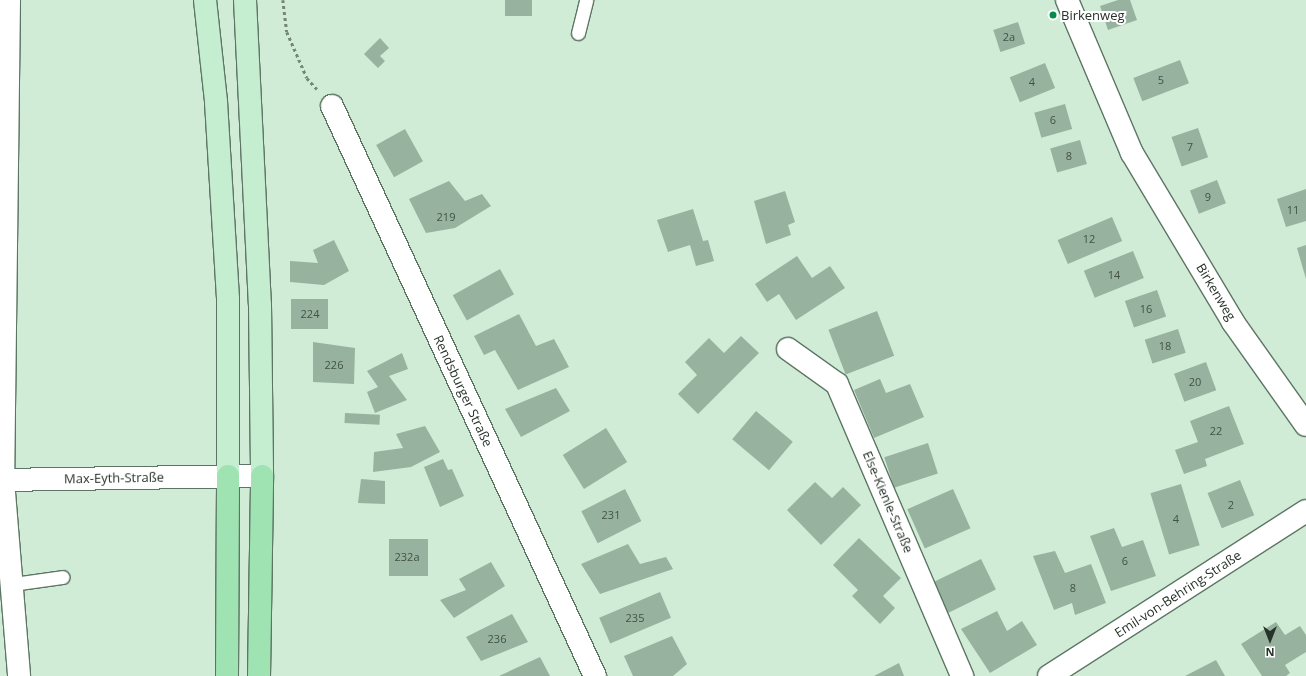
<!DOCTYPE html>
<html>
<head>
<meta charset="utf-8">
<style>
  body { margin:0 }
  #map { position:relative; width:1306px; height:676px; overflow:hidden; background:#d0ecd7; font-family:"Open Sans",sans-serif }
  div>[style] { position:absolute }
  .building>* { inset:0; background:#97b29e; transform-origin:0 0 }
  .path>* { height:2.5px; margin-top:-1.25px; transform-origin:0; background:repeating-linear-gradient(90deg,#748678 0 3px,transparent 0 6px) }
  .roads { filter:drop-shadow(1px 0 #5d7664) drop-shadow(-1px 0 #5d7664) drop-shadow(0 1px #5d7664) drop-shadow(0 -1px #5d7664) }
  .lane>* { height:13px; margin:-6.5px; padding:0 6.5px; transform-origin:6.5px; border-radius:6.5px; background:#fff }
  .street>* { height:22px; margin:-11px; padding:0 11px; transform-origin:11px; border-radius:11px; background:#fff }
  .primary>* { height:22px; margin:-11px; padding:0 11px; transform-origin:11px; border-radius:11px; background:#c5eed0 }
  .highway>* { height:22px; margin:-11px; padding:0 11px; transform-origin:11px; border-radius:11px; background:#9ee3b1 }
  .dots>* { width:11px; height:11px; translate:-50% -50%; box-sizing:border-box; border:2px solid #fff; border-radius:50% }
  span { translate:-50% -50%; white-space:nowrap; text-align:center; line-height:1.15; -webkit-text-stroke:4px #fff; paint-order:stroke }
  .number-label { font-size:11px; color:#435247 }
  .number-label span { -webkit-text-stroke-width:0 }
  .poi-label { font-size:13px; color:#27322a }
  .left { translate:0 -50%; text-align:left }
  .street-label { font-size:13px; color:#27322a }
  .north { position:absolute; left:1250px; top:620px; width:40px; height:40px; -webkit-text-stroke:3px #fff; paint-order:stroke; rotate:180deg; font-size:11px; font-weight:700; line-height:16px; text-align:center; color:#27322a }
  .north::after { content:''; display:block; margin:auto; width:14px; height:18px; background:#27322a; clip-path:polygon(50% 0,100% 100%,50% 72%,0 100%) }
</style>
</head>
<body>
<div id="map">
  <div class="building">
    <div style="left:505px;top:0;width:27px;height:16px"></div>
    <div style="clip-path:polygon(1118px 0,1130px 0,1137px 20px,1108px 30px,1100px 6px)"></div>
    <div style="left:1018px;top:22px;width:23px;height:26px;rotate:72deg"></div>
    <div style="clip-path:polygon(380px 38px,389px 48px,380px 56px,385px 61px,378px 68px,364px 54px)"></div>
    <div style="left:1180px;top:60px;width:25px;height:50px;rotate:69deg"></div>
    <div style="left:1045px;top:63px;width:27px;height:38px;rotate:68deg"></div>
    <div style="left:1065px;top:104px;width:26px;height:32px;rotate:74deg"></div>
    <div style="left:1198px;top:128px;width:31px;height:28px;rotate:71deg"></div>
    <div style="left:405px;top:129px;width:37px;height:33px;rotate:61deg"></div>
    <div style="left:1080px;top:140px;width:25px;height:31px;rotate:74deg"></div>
    <div style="left:1217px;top:180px;width:25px;height:29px;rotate:69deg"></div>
    <div style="clip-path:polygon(449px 181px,465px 201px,482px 194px,491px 206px,455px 228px,426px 233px,409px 199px)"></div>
    <div style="clip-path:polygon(1306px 189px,1306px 221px,1286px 227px,1277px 199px)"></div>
    <div style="clip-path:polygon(785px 191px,795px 222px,788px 225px,791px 235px,766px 244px,754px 201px)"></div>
    <div style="clip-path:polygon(693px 209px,703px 241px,708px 240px,714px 261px,696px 266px,690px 245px,668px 252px,657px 220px)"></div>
    <div style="left:1112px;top:217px;width:26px;height:59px;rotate:67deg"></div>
    <div style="clip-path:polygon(334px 240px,349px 271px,324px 285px,290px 282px,290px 261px,318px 263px,313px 250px)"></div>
    <div style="clip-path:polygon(1306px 245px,1306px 279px,1297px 248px)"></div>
    <div style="left:1133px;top:251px;width:29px;height:53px;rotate:68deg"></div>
    <div style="clip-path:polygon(797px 256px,812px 278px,830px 266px,845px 288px,796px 320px,779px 294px,767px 302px,755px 284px)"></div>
    <div style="left:500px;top:269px;width:29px;height:54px;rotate:61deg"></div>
    <div style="left:1157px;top:290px;width:28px;height:34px;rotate:71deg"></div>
    <div style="left:291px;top:299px;width:37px;height:30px"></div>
    <div style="left:877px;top:311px;width:48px;height:52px;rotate:69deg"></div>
    <div style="clip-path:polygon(519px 314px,536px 346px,554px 339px,569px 367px,518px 390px,495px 350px,484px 355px,474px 336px)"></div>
    <div style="left:1178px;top:329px;width:25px;height:35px;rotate:72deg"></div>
    <div style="clip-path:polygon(741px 336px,759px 353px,698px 414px,678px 394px,697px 375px,685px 362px,709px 338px,724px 353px)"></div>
    <div style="clip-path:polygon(313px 342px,355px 348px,354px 384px,313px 382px)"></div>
    <div style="clip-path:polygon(402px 353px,408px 369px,389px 376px,407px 400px,375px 413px,367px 392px,378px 387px,367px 371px)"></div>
    <div style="left:1206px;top:362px;width:30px;height:34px;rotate:70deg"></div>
    <div style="clip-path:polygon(880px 379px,886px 393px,910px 384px,924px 417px,874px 438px,854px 390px)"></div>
    <div style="clip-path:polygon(556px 388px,570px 411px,521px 437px,505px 409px)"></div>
    <div style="clip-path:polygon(1229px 406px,1244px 444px,1205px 459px,1207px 466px,1184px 474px,1175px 450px,1198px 442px,1190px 421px)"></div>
    <div style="left:756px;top:411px;width:48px;height:37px;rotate:40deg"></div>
    <div style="left:345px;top:413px;width:35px;height:10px;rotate:3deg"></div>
    <div style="clip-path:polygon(425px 426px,440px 452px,411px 467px,373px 472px,374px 452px,403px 448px,396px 434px)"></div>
    <div style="left:606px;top:428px;width:40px;height:51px;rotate:58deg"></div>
    <div style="left:928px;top:443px;width:32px;height:46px;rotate:72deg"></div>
    <div style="clip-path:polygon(443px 459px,448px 470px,452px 469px,464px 496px,440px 507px,424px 467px)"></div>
    <div style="clip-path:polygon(361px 479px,385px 481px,385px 504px,358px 503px)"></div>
    <div style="left:1240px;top:480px;width:38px;height:35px;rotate:68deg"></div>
    <div style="clip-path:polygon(815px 482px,832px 498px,843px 487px,861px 505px,821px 545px,787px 510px)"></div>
    <div style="left:1181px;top:484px;width:64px;height:32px;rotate:73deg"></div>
    <div style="left:625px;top:489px;width:36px;height:49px;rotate:63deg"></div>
    <div style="left:953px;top:489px;width:43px;height:50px;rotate:66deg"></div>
    <div style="clip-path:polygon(1114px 528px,1122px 547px,1143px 540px,1156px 576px,1111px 591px,1090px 536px)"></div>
    <div style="clip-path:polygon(859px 538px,901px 578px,883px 596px,895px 608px,880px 624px,852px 596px,858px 590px,833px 565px)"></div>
    <div style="left:389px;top:539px;width:39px;height:37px"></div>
    <div style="clip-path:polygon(628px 544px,640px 564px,666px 557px,673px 569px,600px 594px,581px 564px)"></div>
    <div style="clip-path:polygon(1055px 551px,1065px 573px,1091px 564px,1106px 603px,1075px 615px,1072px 603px,1054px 610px,1033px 556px)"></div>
    <div style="left:981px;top:559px;width:34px;height:55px;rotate:64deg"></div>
    <div style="clip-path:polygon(491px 562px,505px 586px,454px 618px,440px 600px,466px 590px,459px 579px)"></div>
    <div style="left:660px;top:592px;width:28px;height:66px;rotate:67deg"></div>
    <div style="clip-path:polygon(997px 611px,1007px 631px,1022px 621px,1037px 645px,990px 673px,961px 629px)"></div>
    <div style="clip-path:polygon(512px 614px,528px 642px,481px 661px,466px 637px)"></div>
    <div style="clip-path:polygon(1276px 622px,1285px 635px,1300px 626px,1306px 635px,1306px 652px,1285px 665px,1290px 673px,1286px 676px,1262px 676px,1241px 644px)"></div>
    <div style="clip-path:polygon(672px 636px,687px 664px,673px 676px,633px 676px,624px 656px)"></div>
    <div style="clip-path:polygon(540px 657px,550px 676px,499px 676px)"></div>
    <div style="clip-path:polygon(1216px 660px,1225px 676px,1185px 676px)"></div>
    <div style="clip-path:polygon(899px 663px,904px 676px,874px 676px)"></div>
  </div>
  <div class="path">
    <div style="left:283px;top:0;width:32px;rotate:83deg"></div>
    <div style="left:287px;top:32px;width:50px;rotate:66.5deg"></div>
    <div style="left:307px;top:78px;width:15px;rotate:48deg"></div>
  </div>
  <div class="roads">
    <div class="lane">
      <div style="left:578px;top:33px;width:34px;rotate:-76deg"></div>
      <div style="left:13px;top:584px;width:50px;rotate:-8deg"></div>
    </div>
    <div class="street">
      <div style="left:9px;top:0;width:480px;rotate:90.7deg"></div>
      <div style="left:3px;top:480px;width:197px;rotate:85.3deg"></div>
      <div style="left:1067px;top:0;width:166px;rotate:67deg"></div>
      <div style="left:1132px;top:153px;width:197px;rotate:59.1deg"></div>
      <div style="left:1233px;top:322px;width:126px;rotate:54.7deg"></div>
      <div style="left:332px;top:106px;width:628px;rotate:65.23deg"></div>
      <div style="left:788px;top:349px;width:60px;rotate:35.5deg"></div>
      <div style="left:837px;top:384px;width:318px;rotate:66.8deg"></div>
      <div style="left:0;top:480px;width:262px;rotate:-0.9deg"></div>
      <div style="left:1049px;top:676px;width:305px;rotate:-32.7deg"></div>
    </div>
    <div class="primary">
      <div style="left:205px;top:0;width:103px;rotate:83.8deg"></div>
      <div style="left:216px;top:102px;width:197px;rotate:86.5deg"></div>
      <div style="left:228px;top:299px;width:177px;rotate:90deg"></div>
      <div style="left:245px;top:0;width:305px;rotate:87.2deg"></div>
      <div style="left:260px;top:305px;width:171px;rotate:89.3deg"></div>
    </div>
    <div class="highway">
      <div style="left:227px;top:676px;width:200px;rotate:-89.7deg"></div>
      <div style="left:259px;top:676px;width:200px;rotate:-89.1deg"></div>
    </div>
  </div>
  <div class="dots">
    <div style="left:1053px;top:15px;background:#068c49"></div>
  </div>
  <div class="number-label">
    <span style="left:1009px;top:37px">2a</span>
    <span style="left:1161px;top:80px">5</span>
    <span style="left:1032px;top:82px">4</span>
    <span style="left:1053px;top:120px">6</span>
    <span style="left:1190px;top:147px">7</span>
    <span style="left:1069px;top:156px">8</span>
    <span style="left:1208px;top:197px">9</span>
    <span style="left:1293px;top:210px">11</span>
    <span style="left:446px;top:217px">219</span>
    <span style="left:1089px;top:239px">12</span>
    <span style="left:1114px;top:275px">14</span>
    <span style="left:1146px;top:309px">16</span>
    <span style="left:310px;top:314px">224</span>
    <span style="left:1165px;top:346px">18</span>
    <span style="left:334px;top:365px">226</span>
    <span style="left:1195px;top:382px">20</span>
    <span style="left:1216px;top:431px">22</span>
    <span style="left:1231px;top:505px">2</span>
    <span style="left:611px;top:515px">231</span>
    <span style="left:1176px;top:519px">4</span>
    <span style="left:407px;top:557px">232a</span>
    <span style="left:1125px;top:561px">6</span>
    <span style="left:1073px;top:588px">8</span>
    <span style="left:635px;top:618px">235</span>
    <span style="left:497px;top:639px">236</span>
  </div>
  <div class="poi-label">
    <span class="left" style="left:1061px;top:15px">Birkenweg</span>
  </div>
  <div class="street-label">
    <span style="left:1216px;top:292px;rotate:59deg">Birkenweg</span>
    <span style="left:463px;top:391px;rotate:65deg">Rendsburger Straße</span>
    <span style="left:114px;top:478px;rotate:-1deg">Max-Eyth-Straße</span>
    <span style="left:888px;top:502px;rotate:67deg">Else-Kienle-Straße</span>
    <span style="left:1178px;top:594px;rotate:-33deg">Emil-von-Behring-Straße</span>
  </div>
  <div class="north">N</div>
</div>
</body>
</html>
